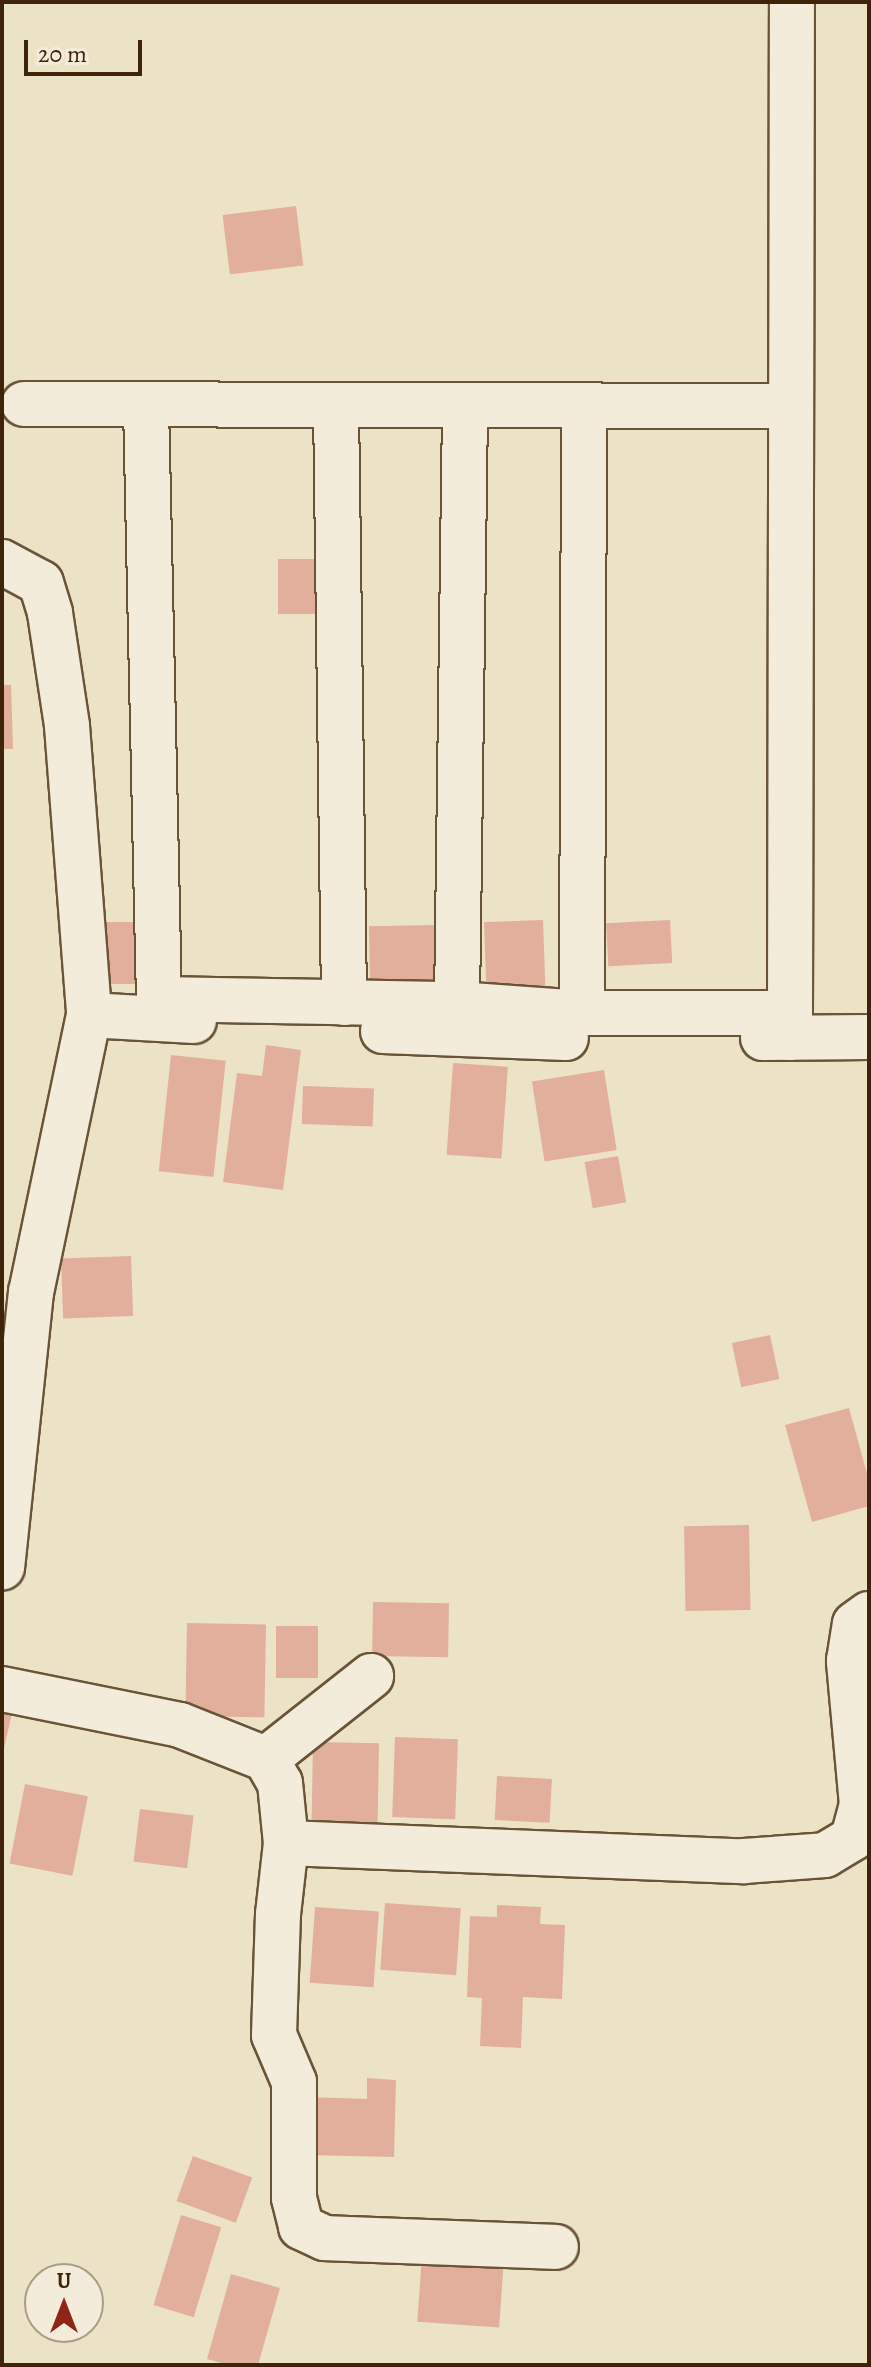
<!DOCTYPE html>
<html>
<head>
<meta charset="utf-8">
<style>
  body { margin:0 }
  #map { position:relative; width:871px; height:2367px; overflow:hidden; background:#ece2c6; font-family:Alegreya,serif }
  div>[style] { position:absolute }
  .building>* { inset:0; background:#e2af9d; transform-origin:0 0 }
  .roads { filter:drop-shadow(2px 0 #6a5438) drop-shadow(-2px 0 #6a5438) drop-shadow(0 2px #6a5438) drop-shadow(0 -2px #6a5438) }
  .minor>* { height:44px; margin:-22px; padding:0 22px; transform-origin:22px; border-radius:22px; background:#f3ecda }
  span { translate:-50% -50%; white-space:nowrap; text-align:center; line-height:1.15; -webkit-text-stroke:8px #f3ecda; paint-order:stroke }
  .frame { position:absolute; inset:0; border:4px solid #3f2409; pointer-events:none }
  .north { position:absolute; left:24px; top:2263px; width:80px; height:80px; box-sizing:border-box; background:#f3ecda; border:2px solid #ab9c86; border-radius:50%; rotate:0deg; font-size:22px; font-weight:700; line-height:32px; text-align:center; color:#3f2409 }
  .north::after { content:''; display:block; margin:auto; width:28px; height:36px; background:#8f2418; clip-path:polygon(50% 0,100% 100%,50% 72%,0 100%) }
  .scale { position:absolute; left:24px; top:40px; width:118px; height:36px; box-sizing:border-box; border:4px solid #3f2409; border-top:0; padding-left:10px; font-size:24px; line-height:28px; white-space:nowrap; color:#3f2409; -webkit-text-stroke:6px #f3ecda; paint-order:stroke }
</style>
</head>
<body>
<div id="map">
  <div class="building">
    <div style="left:296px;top:206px;width:60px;height:74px;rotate:83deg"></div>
    <div style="left:352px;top:559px;width:55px;height:74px;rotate:90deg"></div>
    <div style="clip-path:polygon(2px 685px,11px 685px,13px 749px,2px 749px)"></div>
    <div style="left:543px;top:920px;width:67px;height:59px;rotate:88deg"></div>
    <div style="left:670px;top:920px;width:43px;height:64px;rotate:87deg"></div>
    <div style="left:102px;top:922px;width:50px;height:62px"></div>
    <div style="left:437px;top:925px;width:66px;height:68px;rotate:89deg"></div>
    <div style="clip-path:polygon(266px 1045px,301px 1050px,283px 1190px,223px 1182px,237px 1073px,262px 1076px)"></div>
    <div style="left:171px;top:1055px;width:55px;height:117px;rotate:6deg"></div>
    <div style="left:453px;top:1063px;width:55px;height:92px;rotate:4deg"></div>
    <div style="left:604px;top:1070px;width:81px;height:73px;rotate:81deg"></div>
    <div style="left:303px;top:1086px;width:71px;height:38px;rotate:2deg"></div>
    <div style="left:618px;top:1156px;width:47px;height:34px;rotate:80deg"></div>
    <div style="left:131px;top:1256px;width:60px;height:70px;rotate:88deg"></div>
    <div style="left:770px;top:1335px;width:45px;height:39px;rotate:78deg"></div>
    <div style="clip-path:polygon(849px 1408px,869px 1481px,869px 1506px,812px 1522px,785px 1425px)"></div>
    <div style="left:749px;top:1525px;width:85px;height:65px;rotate:89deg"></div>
    <div style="left:373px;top:1602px;width:76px;height:54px;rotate:1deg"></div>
    <div style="left:187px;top:1623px;width:79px;height:93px;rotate:1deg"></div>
    <div style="left:276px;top:1626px;width:42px;height:52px"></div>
    <div style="clip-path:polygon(2px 1711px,12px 1713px,3px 1753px,2px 1753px)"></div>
    <div style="left:395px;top:1737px;width:63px;height:80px;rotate:2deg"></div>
    <div style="left:313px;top:1742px;width:66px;height:81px;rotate:1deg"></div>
    <div style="left:497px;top:1776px;width:55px;height:44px;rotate:3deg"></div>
    <div style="left:25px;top:1784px;width:64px;height:81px;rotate:11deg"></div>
    <div style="left:140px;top:1809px;width:54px;height:53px;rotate:7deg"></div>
    <div style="left:385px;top:1903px;width:76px;height:67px;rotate:4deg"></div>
    <div style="clip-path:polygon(497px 1905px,541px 1907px,540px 1924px,565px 1925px,562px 1999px,523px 1997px,521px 2048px,480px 2046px,482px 1998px,467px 1997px,470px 1916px,497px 1917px)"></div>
    <div style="left:315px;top:1907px;width:64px;height:76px;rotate:4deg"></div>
    <div style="clip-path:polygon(367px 2078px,396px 2080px,394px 2157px,305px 2155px,307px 2097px,367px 2099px)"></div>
    <div style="left:193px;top:2156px;width:63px;height:48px;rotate:20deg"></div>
    <div style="left:181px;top:2215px;width:42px;height:94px;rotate:17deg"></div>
    <div style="left:422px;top:2255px;width:82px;height:67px;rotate:4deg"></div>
    <div style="clip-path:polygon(231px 2274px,280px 2288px,258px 2365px,228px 2365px,207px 2359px)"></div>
  </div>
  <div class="roads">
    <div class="minor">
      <div style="left:24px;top:404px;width:767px;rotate:0.15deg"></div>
      <div style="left:146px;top:405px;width:594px;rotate:88.75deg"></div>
      <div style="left:159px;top:999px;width:298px;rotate:1deg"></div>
      <div style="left:457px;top:1004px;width:125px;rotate:4.1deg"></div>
      <div style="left:582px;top:1013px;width:208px"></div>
      <div style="left:790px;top:1013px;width:25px;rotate:90deg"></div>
      <div style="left:336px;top:405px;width:598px;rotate:89.23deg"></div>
      <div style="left:2px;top:562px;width:44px;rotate:28.3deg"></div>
      <div style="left:41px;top:583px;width:31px;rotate:73deg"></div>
      <div style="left:50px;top:613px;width:114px;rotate:81.4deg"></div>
      <div style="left:67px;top:726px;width:290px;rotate:85.6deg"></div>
      <div style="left:89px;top:1015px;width:283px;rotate:101.8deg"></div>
      <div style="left:31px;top:1292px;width:277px;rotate:96deg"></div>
      <div style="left:457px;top:1004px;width:598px;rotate:-89.23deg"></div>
      <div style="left:582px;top:1013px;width:607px;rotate:-89.81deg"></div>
      <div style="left:790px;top:1013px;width:1011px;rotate:-89.89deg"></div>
      <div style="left:89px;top:1015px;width:105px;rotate:3.3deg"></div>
      <div style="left:383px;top:1031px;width:183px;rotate:2.2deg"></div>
      <div style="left:763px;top:1038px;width:106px;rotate:-0.5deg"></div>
      <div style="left:2px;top:1689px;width:182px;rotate:11.4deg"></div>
      <div style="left:180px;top:1725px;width:92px;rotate:21.6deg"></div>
      <div style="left:266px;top:1759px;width:28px;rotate:60deg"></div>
      <div style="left:280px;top:1783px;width:60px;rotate:84.3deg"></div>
      <div style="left:286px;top:1843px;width:458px;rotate:2.3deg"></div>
      <div style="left:744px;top:1861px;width:81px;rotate:-4.2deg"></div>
      <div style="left:825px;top:1855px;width:33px;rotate:-31deg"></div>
      <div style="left:853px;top:1838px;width:34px;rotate:-75deg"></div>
      <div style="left:862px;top:1805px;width:145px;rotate:-95.2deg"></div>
      <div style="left:849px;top:1661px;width:37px;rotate:-81deg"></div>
      <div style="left:855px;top:1624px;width:17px;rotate:-36deg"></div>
      <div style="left:266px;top:1759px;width:134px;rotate:-38.3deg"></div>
      <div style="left:286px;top:1843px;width:71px;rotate:96.4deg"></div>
      <div style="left:278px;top:1914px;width:121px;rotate:91.9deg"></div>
      <div style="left:274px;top:2035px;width:51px;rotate:66.9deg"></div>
      <div style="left:294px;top:2082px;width:116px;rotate:90deg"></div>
      <div style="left:294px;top:2198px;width:30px;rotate:76deg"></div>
      <div style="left:301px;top:2227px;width:26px;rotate:25deg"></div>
      <div style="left:325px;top:2238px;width:231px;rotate:2.2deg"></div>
    </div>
  </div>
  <div class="frame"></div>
  <div class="north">U</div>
  <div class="scale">20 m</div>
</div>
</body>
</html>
